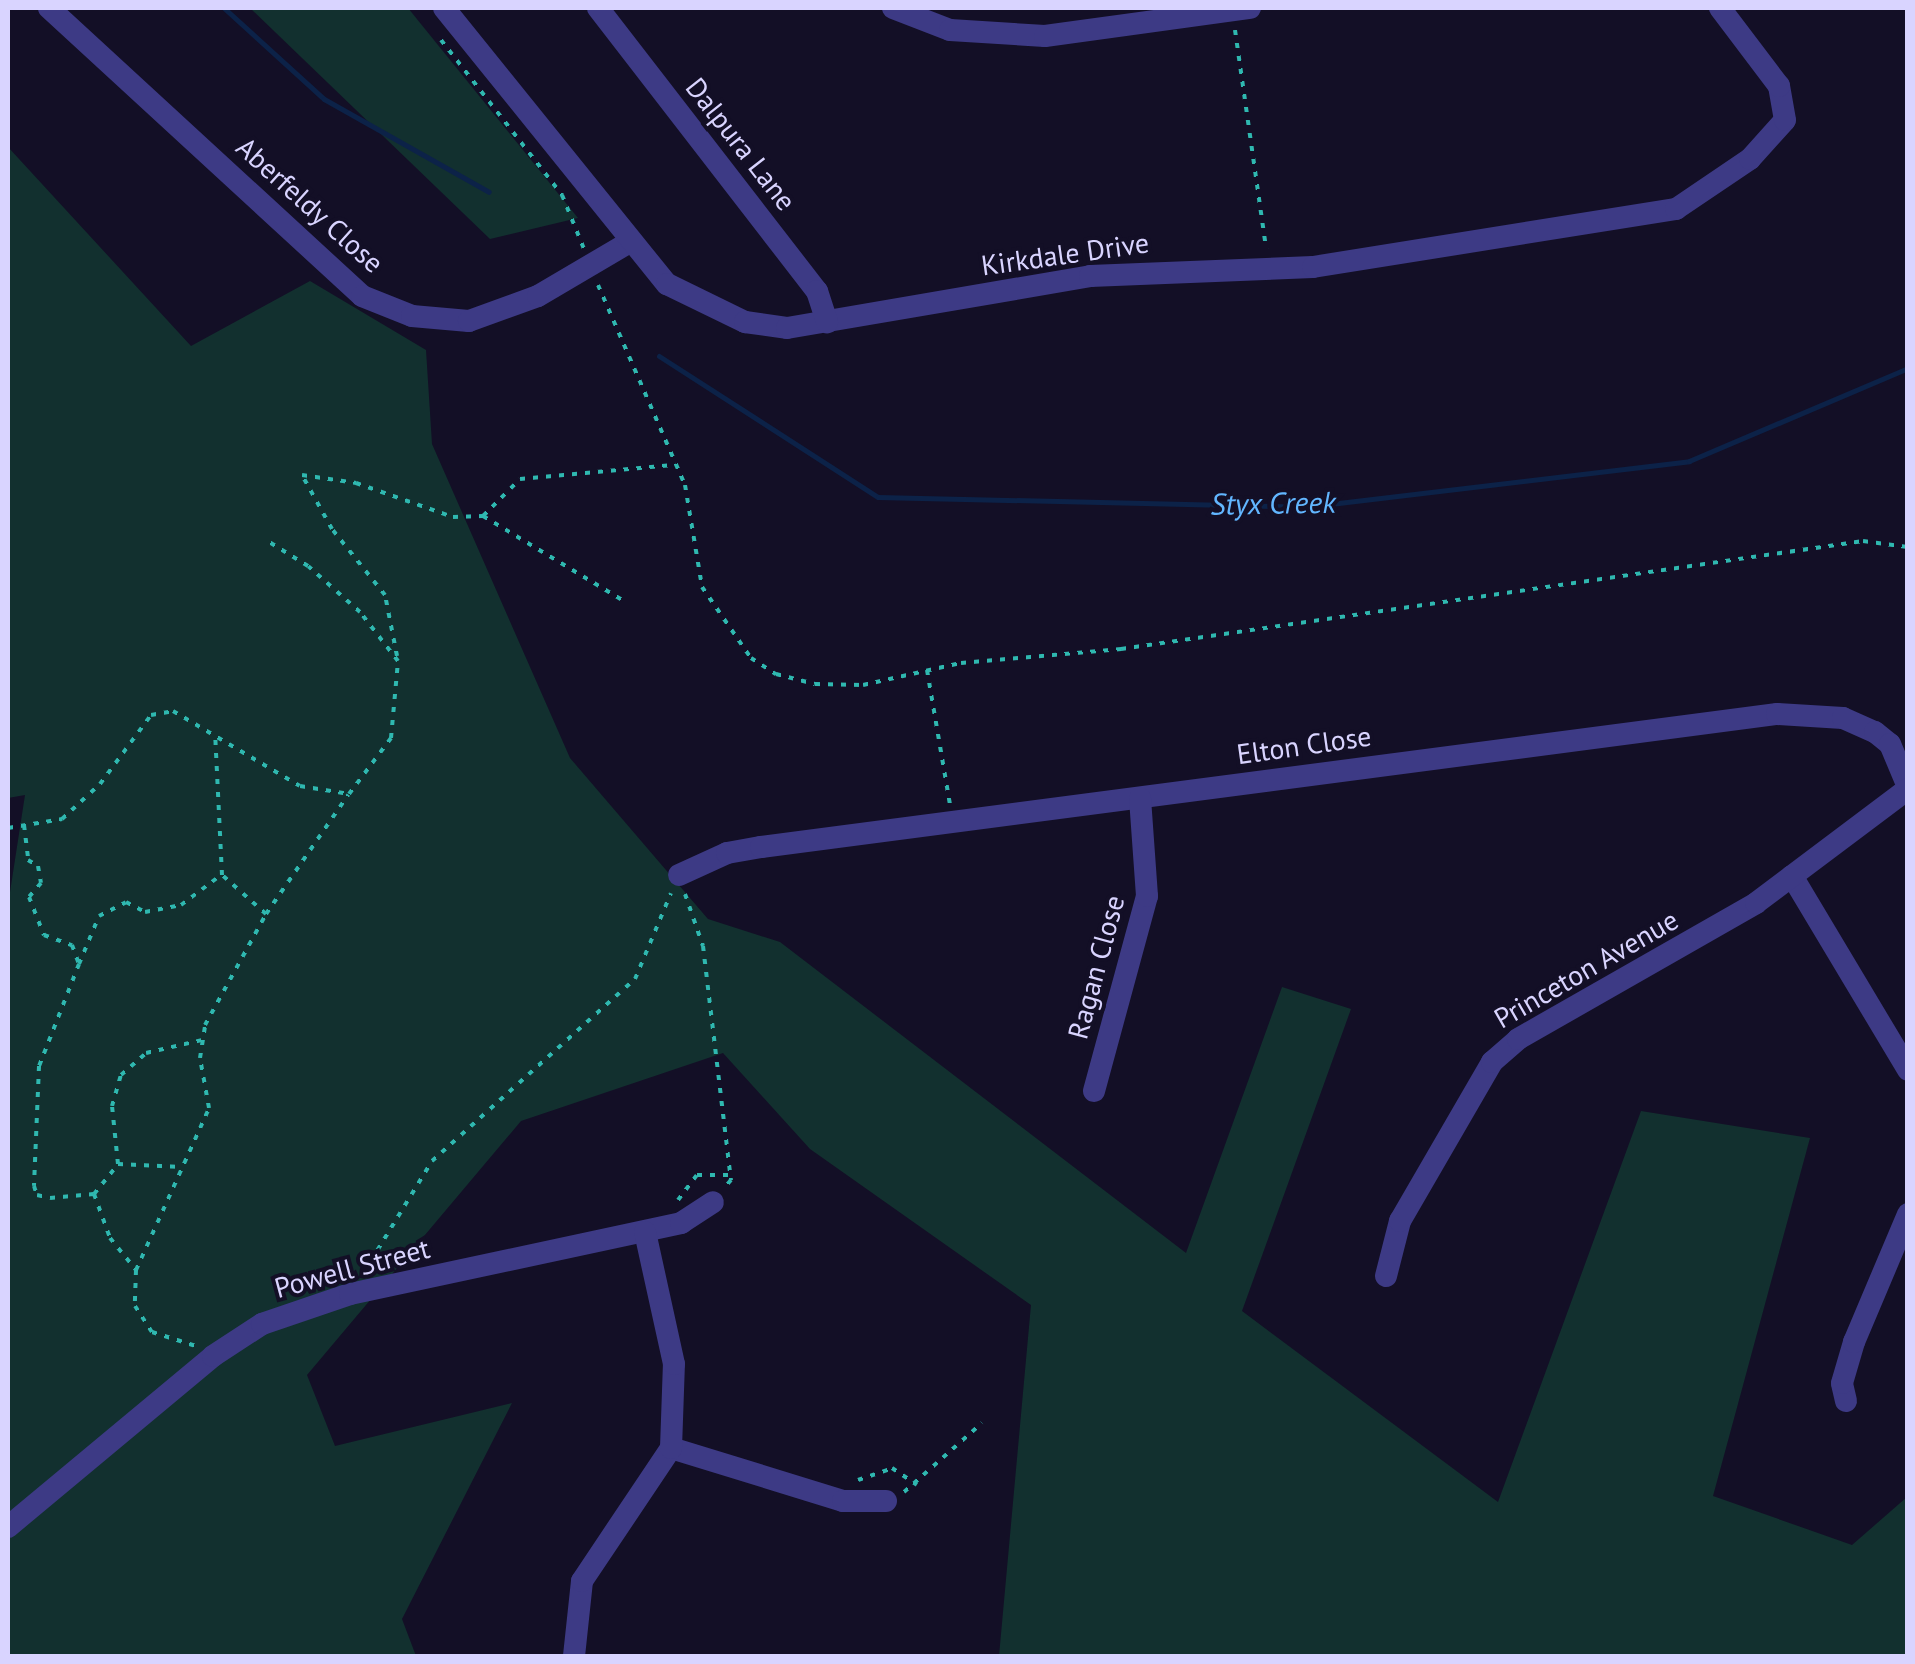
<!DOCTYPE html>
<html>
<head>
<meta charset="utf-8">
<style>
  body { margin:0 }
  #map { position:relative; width:1915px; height:1664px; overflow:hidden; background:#130f26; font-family:"PT Sans",sans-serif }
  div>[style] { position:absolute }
  .green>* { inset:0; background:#12302f }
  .stream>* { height:5px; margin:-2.5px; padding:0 2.5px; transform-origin:2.5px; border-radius:2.5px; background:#0c2248 }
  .path>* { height:4px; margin-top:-2px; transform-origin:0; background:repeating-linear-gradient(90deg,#2fb8b0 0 5px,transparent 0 13px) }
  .minor>* { height:22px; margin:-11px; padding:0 11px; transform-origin:11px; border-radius:11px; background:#3d3a85 }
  span { translate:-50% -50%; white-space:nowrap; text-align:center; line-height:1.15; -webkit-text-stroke:8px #130f26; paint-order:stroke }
  .street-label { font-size:28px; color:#d9d4ff }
  .water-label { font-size:30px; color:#62b6ff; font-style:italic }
  .frame { position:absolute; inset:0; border:10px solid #d9d4ff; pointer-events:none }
</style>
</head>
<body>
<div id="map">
  <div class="green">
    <div style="clip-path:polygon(250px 8px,408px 8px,578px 218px,490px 239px)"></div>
    <div style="clip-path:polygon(8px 147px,191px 346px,310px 281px,426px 350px,432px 444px,570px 758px,708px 919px,780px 942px,1186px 1253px,1282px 987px,1351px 1009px,1242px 1311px,1498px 1502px,1641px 1111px,1810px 1138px,1713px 1496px,1852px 1545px,1907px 1497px,1907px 1656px,999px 1656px,1031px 1305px,810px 1149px,723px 1053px,521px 1121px,307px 1375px,335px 1446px,512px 1403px,402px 1619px,416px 1656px,8px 1656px,8px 905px,25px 795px,8px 798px)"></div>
  </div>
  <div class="stream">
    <div style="left:224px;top:8px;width:135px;rotate:42.3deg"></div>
    <div style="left:324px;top:99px;width:189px;rotate:29.4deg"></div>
    <div style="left:659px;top:356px;width:260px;rotate:32.8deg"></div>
    <div style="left:878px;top:497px;width:427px;rotate:1.3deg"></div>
    <div style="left:1305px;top:507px;width:387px;rotate:-6.8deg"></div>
    <div style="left:1689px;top:461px;width:238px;rotate:-23deg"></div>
  </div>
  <div class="path">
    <div style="left:1235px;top:30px;width:221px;rotate:81.9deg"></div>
    <div style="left:441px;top:40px;width:197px;rotate:52deg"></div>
    <div style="left:562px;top:195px;width:58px;rotate:67.8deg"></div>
    <div style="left:598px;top:285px;width:218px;rotate:66.5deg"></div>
    <div style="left:685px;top:485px;width:103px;rotate:80.5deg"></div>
    <div style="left:702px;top:587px;width:86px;rotate:55.4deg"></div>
    <div style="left:751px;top:658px;width:30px;rotate:33deg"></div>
    <div style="left:776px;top:674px;width:40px;rotate:14.4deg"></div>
    <div style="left:815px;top:684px;width:48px;rotate:1.2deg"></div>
    <div style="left:863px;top:685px;width:100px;rotate:-12.7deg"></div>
    <div style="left:961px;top:663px;width:161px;rotate:-5deg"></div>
    <div style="left:1121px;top:649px;width:750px;rotate:-8.28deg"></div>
    <div style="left:1863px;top:541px;width:45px;rotate:7.6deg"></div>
    <div style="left:483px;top:516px;width:165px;rotate:31.1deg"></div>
    <div style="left:397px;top:656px;width:62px;rotate:-101.1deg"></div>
    <div style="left:385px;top:595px;width:85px;rotate:-128.8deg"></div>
    <div style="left:332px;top:529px;width:62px;rotate:-119.1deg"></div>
    <div style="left:302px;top:475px;width:55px;rotate:8.4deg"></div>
    <div style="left:356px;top:483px;width:103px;rotate:19.3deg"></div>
    <div style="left:453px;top:517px;width:30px;rotate:-2deg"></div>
    <div style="left:483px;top:516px;width:52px;rotate:-45deg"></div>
    <div style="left:520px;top:479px;width:156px;rotate:-5.2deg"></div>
    <div style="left:927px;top:670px;width:136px;rotate:80.3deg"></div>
    <div style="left:24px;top:825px;width:35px;rotate:83deg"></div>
    <div style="left:28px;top:860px;width:12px;rotate:31deg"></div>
    <div style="left:38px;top:866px;width:17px;rotate:80deg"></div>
    <div style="left:41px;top:883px;width:18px;rotate:131deg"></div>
    <div style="left:29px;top:897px;width:41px;rotate:68.5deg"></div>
    <div style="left:44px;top:935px;width:30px;rotate:20deg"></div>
    <div style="left:72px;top:945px;width:20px;rotate:70deg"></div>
    <div style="left:79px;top:964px;width:110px;rotate:111.4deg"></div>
    <div style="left:39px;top:1066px;width:120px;rotate:92.4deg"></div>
    <div style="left:34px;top:1186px;width:9px;rotate:72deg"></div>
    <div style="left:37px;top:1195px;width:13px;rotate:13deg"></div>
    <div style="left:50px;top:1198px;width:44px;rotate:-5.2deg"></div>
    <div style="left:94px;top:1194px;width:47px;rotate:70deg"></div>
    <div style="left:110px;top:1238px;width:41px;rotate:50.9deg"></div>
    <div style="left:136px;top:1270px;width:36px;rotate:92deg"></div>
    <div style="left:135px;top:1306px;width:31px;rotate:57deg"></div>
    <div style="left:152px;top:1332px;width:46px;rotate:17.7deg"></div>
    <div style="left:8px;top:828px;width:55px;rotate:-9.5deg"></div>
    <div style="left:62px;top:819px;width:52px;rotate:-42.6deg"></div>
    <div style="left:100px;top:784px;width:86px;rotate:-53.5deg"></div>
    <div style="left:151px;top:715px;width:22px;rotate:-10deg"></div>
    <div style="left:173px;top:711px;width:147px;rotate:30.6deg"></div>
    <div style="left:300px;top:786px;width:50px;rotate:9.3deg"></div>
    <div style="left:349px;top:794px;width:70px;rotate:-53.1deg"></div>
    <div style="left:391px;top:738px;width:77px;rotate:-84.8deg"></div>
    <div style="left:398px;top:661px;width:62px;rotate:-127.8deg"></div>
    <div style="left:360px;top:612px;width:69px;rotate:-138.5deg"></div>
    <div style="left:308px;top:566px;width:49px;rotate:-148.2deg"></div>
    <div style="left:685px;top:894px;width:55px;rotate:70.9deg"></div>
    <div style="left:703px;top:946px;width:236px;rotate:83.2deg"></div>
    <div style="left:731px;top:1180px;width:9px;rotate:131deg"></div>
    <div style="left:266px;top:914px;width:145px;rotate:-55.4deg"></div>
    <div style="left:79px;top:964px;width:52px;rotate:-67.4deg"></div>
    <div style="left:99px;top:916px;width:30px;rotate:-27deg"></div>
    <div style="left:126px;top:902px;width:21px;rotate:28deg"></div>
    <div style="left:145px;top:912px;width:37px;rotate:-11deg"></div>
    <div style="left:181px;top:905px;width:50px;rotate:-36.9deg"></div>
    <div style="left:118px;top:1164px;width:64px;rotate:2.7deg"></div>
    <div style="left:94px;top:1194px;width:38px;rotate:-51deg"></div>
    <div style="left:118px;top:1164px;width:58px;rotate:-95.9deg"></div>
    <div style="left:112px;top:1106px;width:32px;rotate:-74deg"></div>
    <div style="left:121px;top:1075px;width:33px;rotate:-41deg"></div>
    <div style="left:146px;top:1053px;width:57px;rotate:-13.1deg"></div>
    <div style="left:678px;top:1200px;width:31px;rotate:-53deg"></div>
    <div style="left:697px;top:1175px;width:33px"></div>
    <div style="left:136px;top:1270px;width:178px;rotate:-65.7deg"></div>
    <div style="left:209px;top:1108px;width:51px;rotate:-100.2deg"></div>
    <div style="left:200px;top:1058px;width:33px;rotate:-81deg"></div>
    <div style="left:205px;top:1025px;width:127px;rotate:-61.2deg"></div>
    <div style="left:266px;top:914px;width:59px;rotate:-138.4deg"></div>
    <div style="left:222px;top:875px;width:141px;rotate:-92.8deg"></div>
    <div style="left:364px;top:1272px;width:130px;rotate:-58.5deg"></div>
    <div style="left:432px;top:1161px;width:273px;rotate:-41.9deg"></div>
    <div style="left:635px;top:979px;width:93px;rotate:-67.3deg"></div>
    <div style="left:858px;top:1480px;width:36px;rotate:-19deg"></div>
    <div style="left:892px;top:1468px;width:30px;rotate:34deg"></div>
    <div style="left:904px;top:1492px;width:104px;rotate:-41.5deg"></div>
  </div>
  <div class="minor">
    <div style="left:49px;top:8px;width:425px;rotate:42.6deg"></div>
    <div style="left:362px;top:296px;width:54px;rotate:21.8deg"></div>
    <div style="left:412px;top:316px;width:57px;rotate:5deg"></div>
    <div style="left:469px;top:321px;width:73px;rotate:-19.9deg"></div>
    <div style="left:538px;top:296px;width:104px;rotate:-30.5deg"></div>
    <div style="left:444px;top:8px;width:355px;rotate:51.1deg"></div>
    <div style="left:667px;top:284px;width:87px;rotate:26deg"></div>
    <div style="left:745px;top:322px;width:42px;rotate:8.1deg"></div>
    <div style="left:787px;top:328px;width:307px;rotate:-9.7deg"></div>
    <div style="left:1090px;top:276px;width:223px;rotate:-2.3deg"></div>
    <div style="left:1313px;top:267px;width:368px;rotate:-9.1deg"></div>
    <div style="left:1676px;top:209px;width:89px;rotate:-34deg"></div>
    <div style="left:1750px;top:159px;width:52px;rotate:-48.1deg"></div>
    <div style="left:1785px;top:120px;width:35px;rotate:-100deg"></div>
    <div style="left:1779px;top:86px;width:98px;rotate:-127.1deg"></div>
    <div style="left:598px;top:8px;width:358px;rotate:52.3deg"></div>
    <div style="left:817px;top:291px;width:33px;rotate:72deg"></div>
    <div style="left:893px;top:8px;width:61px;rotate:21.1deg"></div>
    <div style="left:950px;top:30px;width:95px;rotate:3.6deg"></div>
    <div style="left:1045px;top:36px;width:207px;rotate:-7.8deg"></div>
    <div style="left:679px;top:875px;width:53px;rotate:-24.6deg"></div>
    <div style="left:727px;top:853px;width:35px;rotate:-10deg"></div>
    <div style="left:761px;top:847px;width:1025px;rotate:-7.46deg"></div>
    <div style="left:1777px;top:714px;width:66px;rotate:3.5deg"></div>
    <div style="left:1843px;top:718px;width:35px;rotate:24deg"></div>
    <div style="left:1875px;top:732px;width:19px;rotate:39deg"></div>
    <div style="left:1890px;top:744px;width:47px;rotate:67.3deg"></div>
    <div style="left:1792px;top:876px;width:226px;rotate:59.1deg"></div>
    <div style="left:1094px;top:1091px;width:202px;rotate:-74.8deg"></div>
    <div style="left:1147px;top:896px;width:98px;rotate:-94.1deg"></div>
    <div style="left:1386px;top:1276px;width:57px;rotate:-75.7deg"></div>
    <div style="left:1400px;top:1221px;width:184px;rotate:-59.9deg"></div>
    <div style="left:1492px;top:1062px;width:35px;rotate:-41deg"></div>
    <div style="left:1518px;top:1039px;width:274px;rotate:-29.7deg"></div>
    <div style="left:1756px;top:903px;width:190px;rotate:-36.9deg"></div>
    <div style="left:1846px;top:1401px;width:18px;rotate:-103deg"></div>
    <div style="left:1842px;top:1383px;width:43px;rotate:-73.7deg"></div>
    <div style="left:1854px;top:1342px;width:139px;rotate:-67.1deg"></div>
    <div style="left:671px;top:1448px;width:180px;rotate:17.1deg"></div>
    <div style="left:843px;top:1501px;width:43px"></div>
    <div style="left:8px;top:1527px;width:267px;rotate:-39.8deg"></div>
    <div style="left:213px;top:1356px;width:59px;rotate:-33.1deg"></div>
    <div style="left:262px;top:1324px;width:93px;rotate:-18.8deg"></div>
    <div style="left:350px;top:1294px;width:339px;rotate:-12.1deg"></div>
    <div style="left:681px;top:1223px;width:38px;rotate:-33deg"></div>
    <div style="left:574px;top:1656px;width:75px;rotate:-83.9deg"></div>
    <div style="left:582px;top:1581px;width:160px;rotate:-56.2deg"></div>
    <div style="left:671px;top:1448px;width:84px;rotate:-88deg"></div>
    <div style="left:674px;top:1364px;width:135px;rotate:-102.4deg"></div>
  </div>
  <div class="street-label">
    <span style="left:741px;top:144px;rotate:52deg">Dalpura Lane</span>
    <span style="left:310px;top:205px;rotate:42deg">Aberfeldy Close</span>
    <span style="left:1065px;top:254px;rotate:-8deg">Kirkdale Drive</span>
    <span style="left:1304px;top:745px;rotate:-8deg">Elton Close</span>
    <span style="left:1096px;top:967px;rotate:-75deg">Ragan Close</span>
    <span style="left:1586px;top:969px;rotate:-30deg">Princeton Avenue</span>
    <span style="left:352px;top:1268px;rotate:-15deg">Powell Street</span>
  </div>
  <div class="water-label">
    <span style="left:1273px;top:503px;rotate:-1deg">Styx Creek</span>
  </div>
  <div class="frame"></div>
</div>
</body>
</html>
